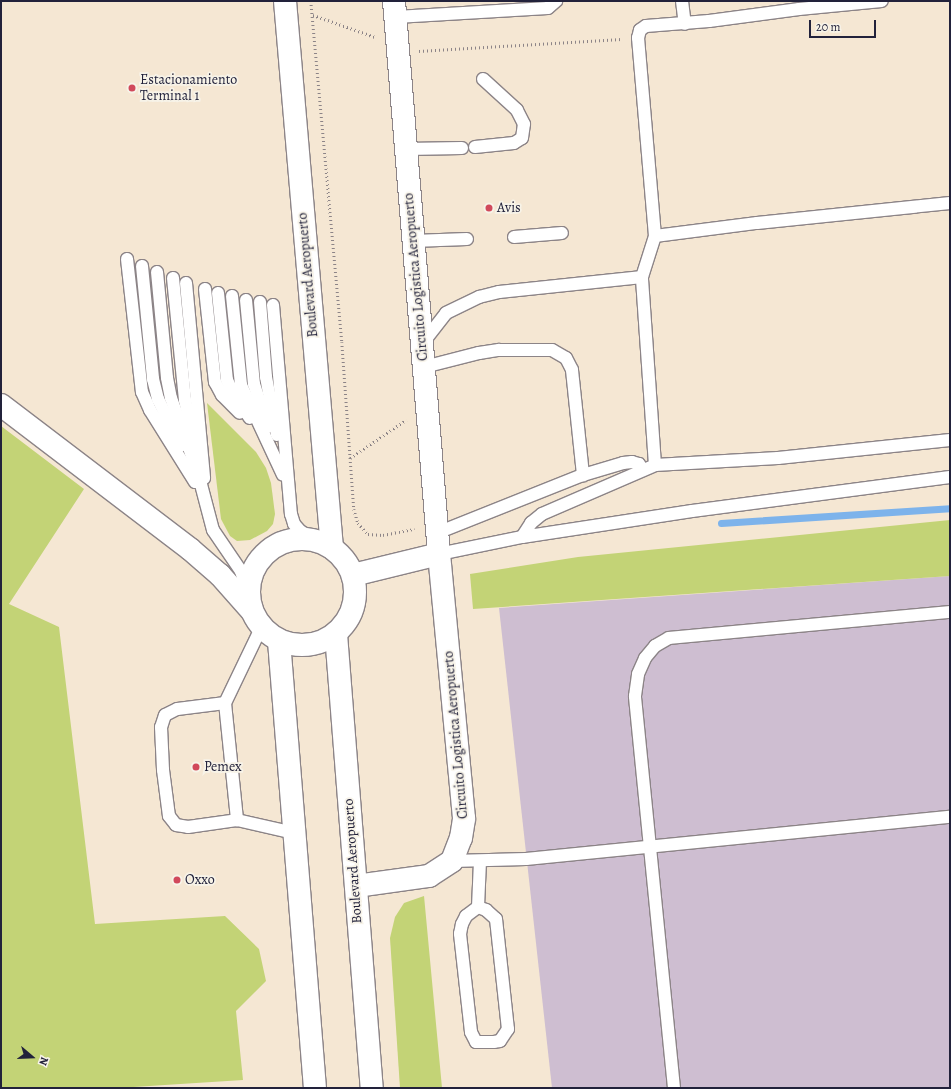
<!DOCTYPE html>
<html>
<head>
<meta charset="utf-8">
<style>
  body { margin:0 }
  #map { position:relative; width:951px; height:1089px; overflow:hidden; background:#f5e7d3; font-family:Alegreya,serif }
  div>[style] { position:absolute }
  .industrial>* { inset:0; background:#cebed1 }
  .green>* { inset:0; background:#c3d376 }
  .stream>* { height:7px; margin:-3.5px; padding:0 3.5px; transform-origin:3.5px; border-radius:3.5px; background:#7db3eb }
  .path>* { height:2.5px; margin-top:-1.25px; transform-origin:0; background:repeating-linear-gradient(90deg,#8c8487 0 1px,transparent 0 4px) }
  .roads { filter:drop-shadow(1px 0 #8c8487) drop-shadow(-1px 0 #8c8487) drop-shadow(0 1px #8c8487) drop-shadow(0 -1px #8c8487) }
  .service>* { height:12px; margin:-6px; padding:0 6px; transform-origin:6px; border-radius:6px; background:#fff }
  .minor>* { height:22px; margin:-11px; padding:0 11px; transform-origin:11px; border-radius:11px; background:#fff }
  .tertiary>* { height:22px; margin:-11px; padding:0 11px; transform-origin:11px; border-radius:11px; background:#fff }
  .tertiary>.ring { margin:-11px; padding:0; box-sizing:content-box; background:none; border:22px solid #fff; border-radius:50% }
  .dots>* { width:11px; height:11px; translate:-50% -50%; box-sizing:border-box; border:2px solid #f7f3e8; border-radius:50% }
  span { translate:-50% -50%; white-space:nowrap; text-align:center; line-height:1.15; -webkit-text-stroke:3.5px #f7f3e8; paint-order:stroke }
  .poi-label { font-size:14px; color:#22223b }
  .left { translate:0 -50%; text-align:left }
  .street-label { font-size:14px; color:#22223b }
  .frame { position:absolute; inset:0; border:2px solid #22223b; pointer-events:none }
  .north { position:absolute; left:12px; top:1037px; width:40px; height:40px; -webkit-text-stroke:3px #f7f3e8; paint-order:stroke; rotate:109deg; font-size:11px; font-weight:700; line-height:16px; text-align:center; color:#22223b }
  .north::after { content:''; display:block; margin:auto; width:14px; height:18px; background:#22223b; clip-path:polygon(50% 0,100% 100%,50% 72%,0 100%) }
  .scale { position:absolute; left:809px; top:20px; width:67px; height:18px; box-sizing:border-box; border:2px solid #22223b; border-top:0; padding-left:5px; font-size:12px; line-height:14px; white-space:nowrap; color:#22223b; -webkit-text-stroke:3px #f7f3e8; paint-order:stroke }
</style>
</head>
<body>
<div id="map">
  <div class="industrial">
    <div style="clip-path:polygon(950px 576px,950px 1088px,552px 1088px,499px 608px)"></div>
  </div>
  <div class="green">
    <div style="clip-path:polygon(207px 403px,256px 452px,266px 468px,271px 483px,275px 514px,273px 524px,267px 531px,250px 540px,237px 541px,230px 536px,221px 519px)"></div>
    <div style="clip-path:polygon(1px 426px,84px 489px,9px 604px,59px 627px,95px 924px,225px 916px,259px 949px,266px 981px,236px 1011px,243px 1080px,118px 1088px,1px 1088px)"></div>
    <div style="clip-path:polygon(950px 520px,950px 576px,473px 609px,470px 574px,578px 557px)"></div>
    <div style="clip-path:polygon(424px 896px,442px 1088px,400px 1088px,390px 938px,395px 917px,404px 903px)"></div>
  </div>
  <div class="stream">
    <div style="left:721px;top:523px;width:229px;rotate:-3.7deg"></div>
  </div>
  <div class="path">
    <div style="left:311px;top:1px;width:342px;rotate:84.8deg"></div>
    <div style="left:342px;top:342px;width:167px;rotate:85.9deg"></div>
    <div style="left:354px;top:509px;width:15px;rotate:74deg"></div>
    <div style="left:358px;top:523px;width:15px;rotate:48deg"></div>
    <div style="left:368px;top:534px;width:15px;rotate:4deg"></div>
    <div style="left:383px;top:535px;width:32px;rotate:-11deg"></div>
    <div style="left:313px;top:15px;width:66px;rotate:19.5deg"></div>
    <div style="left:419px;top:51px;width:203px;rotate:-3.4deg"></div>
    <div style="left:350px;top:458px;width:68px;rotate:-34.2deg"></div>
  </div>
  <div class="roads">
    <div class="service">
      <div style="left:682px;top:1px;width:23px;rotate:83deg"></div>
      <div style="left:396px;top:17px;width:152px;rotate:-3.4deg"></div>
      <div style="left:548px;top:8px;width:11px;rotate:-41deg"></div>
      <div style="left:475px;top:147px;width:39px;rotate:-6deg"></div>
      <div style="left:514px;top:143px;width:9px;rotate:-32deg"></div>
      <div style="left:522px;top:138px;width:14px;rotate:-82deg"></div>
      <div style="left:524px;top:124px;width:16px;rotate:-117deg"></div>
      <div style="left:517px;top:110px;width:46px;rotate:-137.6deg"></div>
      <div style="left:406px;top:149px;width:56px;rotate:-1deg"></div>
      <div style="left:655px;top:236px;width:103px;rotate:-7.3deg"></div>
      <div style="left:757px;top:223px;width:194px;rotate:-5.9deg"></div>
      <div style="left:514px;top:237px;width:48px;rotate:-4.8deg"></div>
      <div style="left:413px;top:241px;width:54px;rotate:-2.1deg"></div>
      <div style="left:127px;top:259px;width:134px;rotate:83.6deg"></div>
      <div style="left:142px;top:392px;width:20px;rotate:66deg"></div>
      <div style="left:150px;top:410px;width:85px;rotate:58deg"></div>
      <div style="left:142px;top:266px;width:114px;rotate:84.4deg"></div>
      <div style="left:153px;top:379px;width:21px;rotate:76deg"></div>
      <div style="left:158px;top:399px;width:52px;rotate:63.9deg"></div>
      <div style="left:157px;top:272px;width:106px;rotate:84.6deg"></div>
      <div style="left:167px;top:378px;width:20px;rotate:79deg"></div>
      <div style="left:171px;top:398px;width:80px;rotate:70.2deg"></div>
      <div style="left:198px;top:473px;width:59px;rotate:75.3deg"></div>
      <div style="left:213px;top:530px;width:50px;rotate:55.7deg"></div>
      <div style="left:241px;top:571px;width:24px;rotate:73deg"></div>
      <div style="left:173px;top:278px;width:123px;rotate:84.4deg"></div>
      <div style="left:185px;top:400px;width:48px;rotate:78deg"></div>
      <div style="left:186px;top:283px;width:196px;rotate:84.7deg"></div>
      <div style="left:205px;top:289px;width:94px;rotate:83.9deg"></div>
      <div style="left:215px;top:382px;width:15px;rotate:62deg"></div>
      <div style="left:222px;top:395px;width:25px;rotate:45deg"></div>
      <div style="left:218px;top:293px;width:87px;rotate:84.1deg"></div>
      <div style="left:227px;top:380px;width:14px;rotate:65deg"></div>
      <div style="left:233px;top:393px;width:30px;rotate:56deg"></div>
      <div style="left:232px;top:296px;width:89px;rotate:84.2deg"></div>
      <div style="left:241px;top:385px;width:99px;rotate:65deg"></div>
      <div style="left:246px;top:300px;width:84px;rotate:84.6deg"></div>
      <div style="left:254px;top:384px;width:45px;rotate:72deg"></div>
      <div style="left:260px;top:302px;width:75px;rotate:85.4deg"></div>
      <div style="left:266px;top:377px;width:59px;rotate:79.3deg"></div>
      <div style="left:273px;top:305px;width:210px;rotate:85.1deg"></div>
      <div style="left:291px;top:514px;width:10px;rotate:73deg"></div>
      <div style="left:294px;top:524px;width:9px;rotate:49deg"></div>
      <div style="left:300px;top:531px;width:23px;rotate:29deg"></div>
      <div style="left:422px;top:344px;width:39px;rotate:-52deg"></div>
      <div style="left:446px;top:313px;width:37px;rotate:-26deg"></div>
      <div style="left:479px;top:297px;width:21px;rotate:-14deg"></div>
      <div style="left:499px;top:292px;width:144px;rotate:-6deg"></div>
      <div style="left:424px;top:367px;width:57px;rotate:-14.3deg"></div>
      <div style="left:479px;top:353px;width:20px;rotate:-9deg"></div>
      <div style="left:499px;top:350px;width:53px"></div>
      <div style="left:552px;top:350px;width:16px;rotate:30deg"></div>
      <div style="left:566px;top:358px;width:13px;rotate:63deg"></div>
      <div style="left:572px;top:370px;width:106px;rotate:84deg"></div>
      <div style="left:655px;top:465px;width:188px;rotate:-94deg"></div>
      <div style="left:642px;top:277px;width:43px;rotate:-72.4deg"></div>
      <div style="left:655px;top:236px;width:199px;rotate:-94.9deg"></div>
      <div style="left:638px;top:38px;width:8px;rotate:-76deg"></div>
      <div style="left:640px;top:30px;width:7px;rotate:-34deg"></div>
      <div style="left:646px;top:26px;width:63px;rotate:-4.5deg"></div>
      <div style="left:709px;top:21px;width:91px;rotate:-7.6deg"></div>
      <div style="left:799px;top:9px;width:83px;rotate:-5.5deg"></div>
      <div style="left:437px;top:533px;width:157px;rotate:-21.7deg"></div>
      <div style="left:583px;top:475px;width:42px;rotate:-16.7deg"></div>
      <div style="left:623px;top:463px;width:9px;rotate:-6deg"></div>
      <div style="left:632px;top:462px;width:7px;rotate:16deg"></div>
      <div style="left:639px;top:464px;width:7px;rotate:56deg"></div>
      <div style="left:522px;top:537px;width:17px;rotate:-57deg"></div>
      <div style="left:531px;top:523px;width:14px;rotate:-39deg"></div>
      <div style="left:542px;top:514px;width:123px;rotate:-23.4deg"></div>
      <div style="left:655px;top:465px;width:123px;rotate:-3.3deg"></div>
      <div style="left:778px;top:458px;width:173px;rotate:-6deg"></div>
      <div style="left:439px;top:554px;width:85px;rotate:-11.6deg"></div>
      <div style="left:522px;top:537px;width:172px;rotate:-8.7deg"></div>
      <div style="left:692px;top:511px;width:260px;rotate:-7.5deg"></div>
      <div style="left:261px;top:628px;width:83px;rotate:115.6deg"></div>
      <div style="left:225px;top:703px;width:48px;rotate:172.9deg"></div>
      <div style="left:177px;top:709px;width:13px;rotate:153deg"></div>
      <div style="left:165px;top:715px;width:13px;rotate:108deg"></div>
      <div style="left:161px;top:727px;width:43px;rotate:87.3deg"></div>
      <div style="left:163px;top:770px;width:46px;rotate:82.6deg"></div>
      <div style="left:169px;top:816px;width:11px;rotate:52deg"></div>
      <div style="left:176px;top:825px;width:12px;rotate:9deg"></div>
      <div style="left:188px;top:827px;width:49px;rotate:-8.1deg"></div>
      <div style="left:237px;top:820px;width:58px;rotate:12.8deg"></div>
      <div style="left:225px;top:703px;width:118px;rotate:84.1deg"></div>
      <div style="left:452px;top:861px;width:74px;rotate:-1.5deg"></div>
      <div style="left:526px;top:859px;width:426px;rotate:-5.7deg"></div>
      <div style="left:478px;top:907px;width:9px;rotate:21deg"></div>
      <div style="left:486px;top:910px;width:13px;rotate:42deg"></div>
      <div style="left:496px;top:919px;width:111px;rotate:83.8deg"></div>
      <div style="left:508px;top:1029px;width:14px;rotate:124deg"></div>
      <div style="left:500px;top:1041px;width:6px;rotate:171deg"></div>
      <div style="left:494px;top:1042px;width:18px;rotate:180deg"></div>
      <div style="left:476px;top:1042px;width:11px;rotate:-117deg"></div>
      <div style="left:471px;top:1032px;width:99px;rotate:-96.4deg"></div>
      <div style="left:460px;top:934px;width:10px;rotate:-79deg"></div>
      <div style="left:462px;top:924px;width:9px;rotate:-63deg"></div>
      <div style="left:466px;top:916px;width:15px;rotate:-37deg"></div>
      <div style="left:478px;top:907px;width:46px;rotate:-87.5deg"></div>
      <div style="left:674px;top:1088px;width:394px;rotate:-95.7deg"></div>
      <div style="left:635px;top:696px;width:22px;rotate:-82deg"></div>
      <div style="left:638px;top:674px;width:17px;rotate:-66deg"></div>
      <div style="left:645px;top:658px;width:16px;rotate:-50deg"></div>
      <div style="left:655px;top:646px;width:16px;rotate:-30deg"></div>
      <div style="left:669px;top:638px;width:282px;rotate:-5.3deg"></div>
    </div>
    <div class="minor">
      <div style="left:356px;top:886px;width:74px;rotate:-7.8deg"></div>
      <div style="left:429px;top:876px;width:27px;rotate:-33deg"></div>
      <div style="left:452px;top:861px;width:25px;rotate:-69deg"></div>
      <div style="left:461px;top:838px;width:20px;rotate:-81deg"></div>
      <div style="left:464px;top:818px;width:265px;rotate:-95.4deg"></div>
    </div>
    <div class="tertiary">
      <div style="left:285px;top:1px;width:549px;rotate:85.09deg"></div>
      <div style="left:1px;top:405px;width:238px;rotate:37.3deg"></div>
      <div style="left:190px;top:549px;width:40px;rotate:41deg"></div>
      <div style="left:220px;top:575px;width:48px;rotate:48.4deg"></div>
      <div class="ring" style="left:249px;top:539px;width:84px;height:84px"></div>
      <div style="left:353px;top:575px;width:89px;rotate:-13.7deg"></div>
      <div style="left:439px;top:554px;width:555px;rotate:-94.65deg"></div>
      <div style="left:336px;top:634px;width:455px;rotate:85.5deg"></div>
      <div style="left:279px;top:641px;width:448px;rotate:85.4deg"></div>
    </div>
  </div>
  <div class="dots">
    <div style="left:132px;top:88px;background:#d1495b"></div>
    <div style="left:489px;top:208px;background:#d1495b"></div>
    <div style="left:196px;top:767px;background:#d1495b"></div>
    <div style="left:177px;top:880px;background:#d1495b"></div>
  </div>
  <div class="poi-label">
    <span class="left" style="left:140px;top:88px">Estacionamiento<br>Terminal 1</span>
    <span class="left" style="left:497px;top:208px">Avis</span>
    <span class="left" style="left:204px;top:767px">Pemex</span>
    <span class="left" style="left:185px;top:880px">Oxxo</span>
  </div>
  <div class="street-label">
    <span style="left:308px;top:275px;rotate:-95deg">Boulevard Aeropuerto</span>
    <span style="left:416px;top:277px;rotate:-95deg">Circuito Logistica Aeropuerto</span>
    <span style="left:456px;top:735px;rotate:-95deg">Circuito Logistica Aeropuerto</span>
    <span style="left:353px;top:861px;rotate:-94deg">Boulevard Aeropuerto</span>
  </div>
  <div class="frame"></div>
  <div class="north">N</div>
  <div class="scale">20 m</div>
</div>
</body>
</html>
